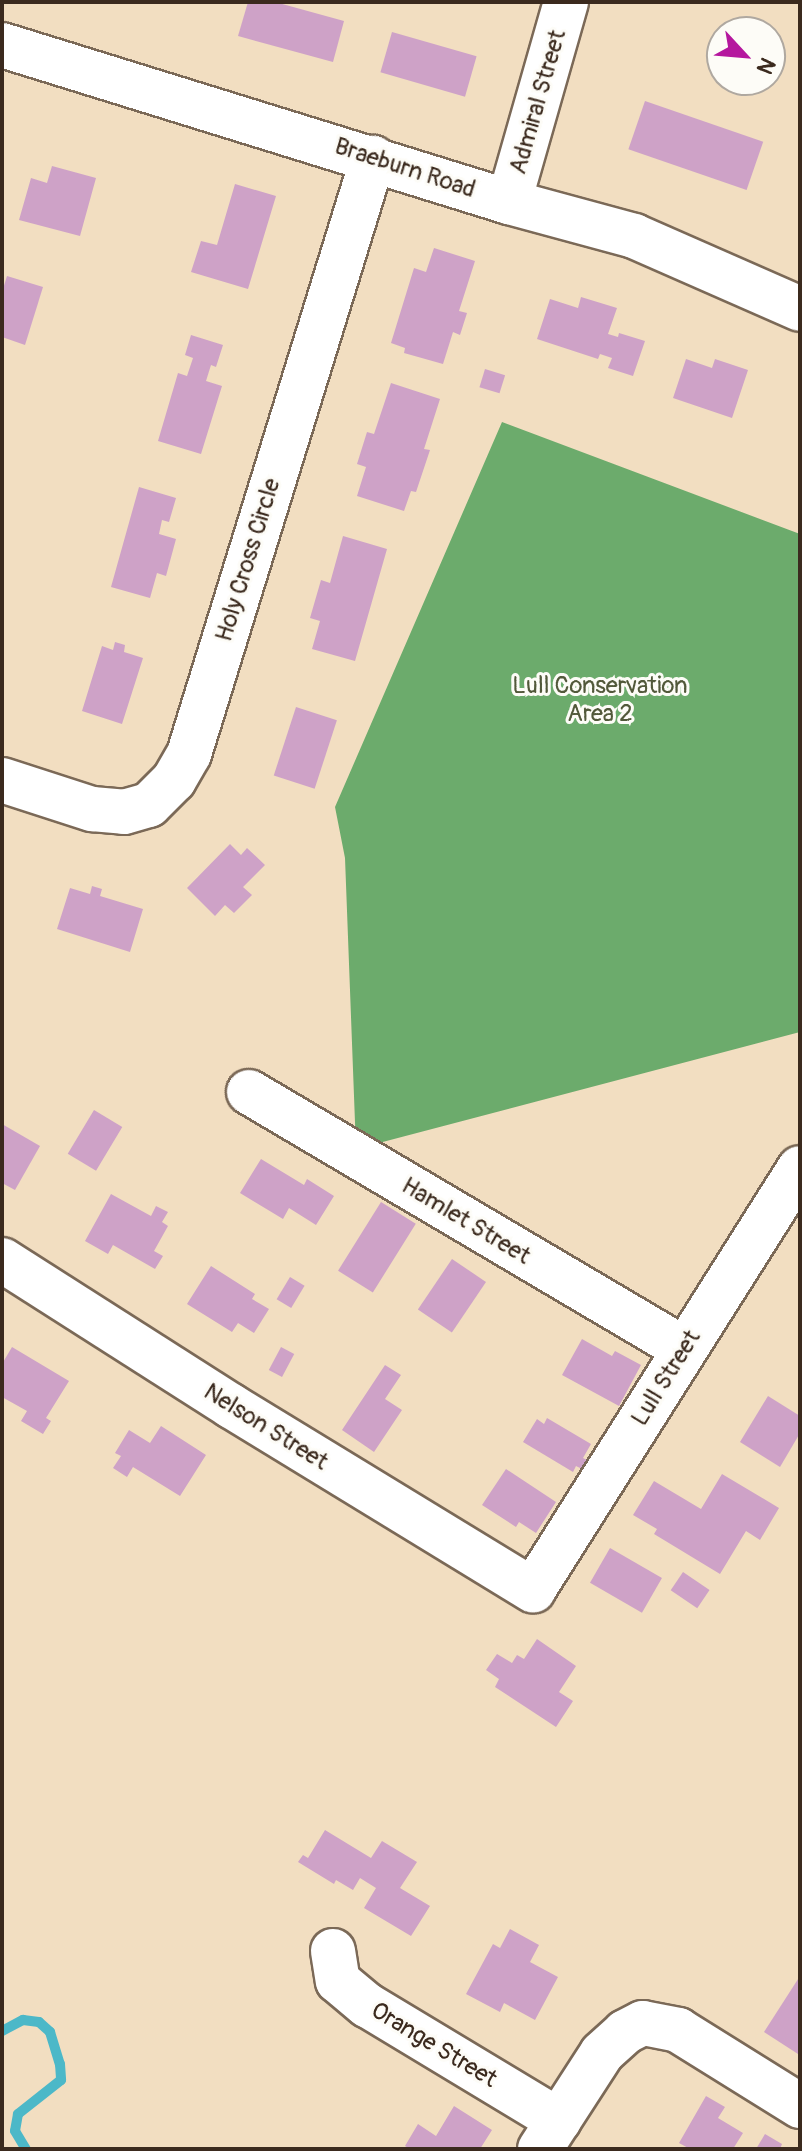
<!DOCTYPE html>
<html>
<head>
<meta charset="utf-8">
<style>
  body { margin:0 }
  #map { position:relative; width:802px; height:2151px; overflow:hidden; background:#f2dec1; font-family:Pangolin,sans-serif }
  div>[style] { position:absolute }
  .forest>* { inset:0; background:#6cab6c }
  .stream>* { height:10px; margin:-5px; padding:0 5px; transform-origin:5px; border-radius:5px; background:#4cb8c8 }
  .building>* { inset:0; background:#cea2c7; transform-origin:0 0 }
  .roads { filter:drop-shadow(2px 0 #7b6957) drop-shadow(-2px 0 #7b6957) drop-shadow(0 2px #7b6957) drop-shadow(0 -2px #7b6957) }
  .minor>* { height:44px; margin:-22px; padding:0 22px; transform-origin:22px; border-radius:22px; background:#fff }
  span { translate:-50% -50%; white-space:nowrap; text-align:center; line-height:1.15; -webkit-text-stroke:6px #fdfcf7; paint-order:stroke }
  .street-label { font-size:24px; color:#3b2a1e }
  .park-label { font-size:24px; color:#52593a }
  .frame { position:absolute; inset:0; border:4px solid #3b2a1e; pointer-events:none }
  .north { position:absolute; left:706px; top:16px; width:80px; height:80px; box-sizing:border-box; background:#fdfcf7; border:2px solid #afa8a0; border-radius:50%; rotate:116deg; font-size:22px; font-weight:700; line-height:32px; text-align:center; color:#3b2a1e }
  .north::after { content:''; display:block; margin:auto; width:28px; height:36px; background:#b5179e; clip-path:polygon(50% 0,100% 100%,50% 72%,0 100%) }
</style>
</head>
<body>
<div id="map">
  <div class="forest">
    <div style="clip-path:polygon(502px 422px,800px 534px,800px 1032px,356px 1149px,345px 858px,335px 807px)"></div>
  </div>
  <div class="stream">
    <div style="left:2px;top:2031px;width:24px;rotate:-28deg"></div>
    <div style="left:23px;top:2020px;width:16px;rotate:7deg"></div>
    <div style="left:39px;top:2022px;width:15px;rotate:42deg"></div>
    <div style="left:50px;top:2032px;width:34px;rotate:73deg"></div>
    <div style="left:60px;top:2064px;width:16px;rotate:86deg"></div>
    <div style="left:61px;top:2080px;width:55px;rotate:141.7deg"></div>
    <div style="left:18px;top:2114px;width:17px;rotate:100deg"></div>
    <div style="left:15px;top:2131px;width:21px;rotate:59deg"></div>
  </div>
  <div class="building">
    <div style="clip-path:polygon(248px 2px,275px 2px,344px 21px,333px 62px,238px 36px)"></div>
    <div style="left:392px;top:32px;width:88px;height:42px;rotate:16deg"></div>
    <div style="left:645px;top:101px;width:125px;height:51px;rotate:19deg"></div>
    <div style="clip-path:polygon(52px 166px,96px 178px,80px 236px,19px 220px,31px 178px,47px 183px)"></div>
    <div style="clip-path:polygon(235px 184px,276px 196px,248px 289px,191px 272px,201px 241px,217px 245px)"></div>
    <div style="clip-path:polygon(434px 248px,475px 261px,459px 311px,467px 313px,460px 335px,453px 332px,443px 364px,404px 353px,405px 348px,391px 343px,414px 268px,426px 272px)"></div>
    <div style="clip-path:polygon(7px 276px,43px 287px,25px 345px,2px 337px,2px 292px)"></div>
    <div style="clip-path:polygon(581px 297px,617px 308px,608px 334px,618px 337px,619px 333px,645px 341px,633px 376px,608px 368px,612px 358px,600px 354px,598px 359px,537px 339px,550px 299px,578px 308px)"></div>
    <div style="clip-path:polygon(191px 335px,223px 345px,216px 367px,211px 365px,206px 381px,222px 386px,201px 454px,158px 441px,178px 373px,187px 376px,193px 358px,185px 355px)"></div>
    <div style="clip-path:polygon(686px 359px,712px 368px,715px 359px,748px 370px,732px 418px,673px 398px)"></div>
    <div style="left:485px;top:369px;width:21px;height:19px;rotate:17deg"></div>
    <div style="clip-path:polygon(391px 383px,440px 399px,424px 449px,430px 450px,416px 492px,411px 491px,404px 511px,357px 496px,366px 467px,357px 464px,367px 432px,374px 434px)"></div>
    <div style="clip-path:polygon(139px 487px,176px 498px,169px 522px,162px 520px,159px 534px,176px 539px,166px 576px,157px 573px,150px 598px,111px 587px)"></div>
    <div style="clip-path:polygon(343px 536px,387px 549px,355px 661px,312px 649px,320px 621px,310px 618px,321px 580px,330px 583px)"></div>
    <div style="clip-path:polygon(115px 642px,125px 645px,124px 652px,143px 658px,122px 724px,82px 711px,102px 646px,113px 650px)"></div>
    <div style="left:296px;top:707px;width:43px;height:72px;rotate:18deg"></div>
    <div style="clip-path:polygon(230px 844px,241px 855px,247px 848px,265px 865px,243px 887px,252px 895px,234px 913px,225px 905px,215px 916px,187px 888px)"></div>
    <div style="clip-path:polygon(92px 886px,102px 889px,100px 896px,143px 909px,130px 952px,57px 929px,70px 888px,90px 894px)"></div>
    <div style="left:94px;top:1110px;width:33px;height:51px;rotate:31deg"></div>
    <div style="clip-path:polygon(2px 1124px,40px 1146px,15px 1190px,2px 1183px)"></div>
    <div style="clip-path:polygon(261px 1159px,304px 1185px,307px 1179px,334px 1196px,316px 1225px,289px 1208px,283px 1219px,240px 1193px)"></div>
    <div style="clip-path:polygon(111px 1194px,151px 1216px,156px 1206px,168px 1212px,162px 1222px,168px 1226px,154px 1251px,163px 1256px,155px 1269px,113px 1245px,108px 1254px,85px 1241px)"></div>
    <div style="left:381px;top:1202px;width:41px;height:81px;rotate:32deg"></div>
    <div style="left:452px;top:1259px;width:41px;height:61px;rotate:34deg"></div>
    <div style="clip-path:polygon(211px 1266px,255px 1294px,252px 1299px,269px 1309px,254px 1333px,238px 1323px,232px 1332px,187px 1304px)"></div>
    <div style="left:290px;top:1277px;width:17px;height:26px;rotate:31deg"></div>
    <div style="clip-path:polygon(582px 1339px,612px 1356px,615px 1351px,641px 1365px,619px 1406px,562px 1375px)"></div>
    <div style="clip-path:polygon(12px 1347px,69px 1381px,46px 1418px,51px 1421px,43px 1434px,21px 1421px,27px 1411px,2px 1397px,2px 1364px)"></div>
    <div style="left:281px;top:1347px;width:15px;height:26px;rotate:28deg"></div>
    <div style="clip-path:polygon(385px 1365px,401px 1375px,385px 1399px,402px 1410px,374px 1452px,342px 1430px)"></div>
    <div style="clip-path:polygon(768px 1396px,800px 1416px,800px 1433px,780px 1467px,740px 1442px)"></div>
    <div style="clip-path:polygon(547px 1418px,591px 1444px,583px 1458px,587px 1460px,582px 1469px,576px 1466px,573px 1472px,523px 1442px,537px 1419px,544px 1424px)"></div>
    <div style="clip-path:polygon(161px 1426px,206px 1455px,180px 1496px,133px 1467px,127px 1477px,113px 1468px,121px 1456px,115px 1453px,129px 1430px,150px 1443px)"></div>
    <div style="clip-path:polygon(506px 1469px,556px 1502px,536px 1533px,519px 1522px,516px 1527px,482px 1505px)"></div>
    <div style="clip-path:polygon(722px 1474px,779px 1508px,760px 1540px,746px 1531px,720px 1574px,654px 1534px,657px 1529px,633px 1515px,654px 1481px,701px 1509px)"></div>
    <div style="left:610px;top:1548px;width:60px;height:40px;rotate:30deg"></div>
    <div style="left:683px;top:1572px;width:32px;height:22px;rotate:34deg"></div>
    <div style="clip-path:polygon(537px 1639px,576px 1666px,559px 1692px,573px 1701px,556px 1727px,495px 1687px,499px 1679px,486px 1670px,497px 1654px,512px 1663px,517px 1655px,524px 1659px)"></div>
    <div style="clip-path:polygon(325px 1830px,371px 1858px,382px 1841px,417px 1862px,400px 1888px,430px 1906px,411px 1936px,364px 1908px,376px 1888px,360px 1878px,353px 1890px,336px 1880px,334px 1884px,298px 1862px,303px 1855px,308px 1858px)"></div>
    <div style="clip-path:polygon(510px 1929px,539px 1945px,530px 1962px,558px 1977px,535px 2020px,504px 2003px,500px 2012px,466px 1994px,493px 1944px,500px 1948px)"></div>
    <div style="clip-path:polygon(800px 1976px,800px 2050px,798px 2054px,764px 2032px)"></div>
    <div style="clip-path:polygon(706px 2096px,725px 2107px,718px 2118px,743px 2133px,733px 2149px,690px 2149px,679px 2143px)"></div>
    <div style="clip-path:polygon(454px 2106px,492px 2130px,480px 2149px,410px 2149px,405px 2146px,418px 2124px,436px 2136px)"></div>
    <div style="clip-path:polygon(765px 2134px,782px 2144px,780px 2149px,756px 2149px)"></div>
  </div>
  <div class="roads">
    <div class="minor">
      <div style="left:2px;top:45px;width:531px;rotate:17.21deg"></div>
      <div style="left:509px;top:202px;width:130px;rotate:15.2deg"></div>
      <div style="left:634px;top:236px;width:181px;rotate:23.7deg"></div>
      <div style="left:509px;top:202px;width:208px;rotate:-74.1deg"></div>
      <div style="left:2px;top:780px;width:95px;rotate:17.9deg"></div>
      <div style="left:92px;top:809px;width:32px;rotate:5deg"></div>
      <div style="left:124px;top:812px;width:26px;rotate:-16deg"></div>
      <div style="left:149px;top:805px;width:35px;rotate:-45deg"></div>
      <div style="left:174px;top:780px;width:30px;rotate:-60deg"></div>
      <div style="left:189px;top:754px;width:624px;rotate:-72.84deg"></div>
      <div style="left:249px;top:1092px;width:505px;rotate:30.57deg"></div>
      <div style="left:2px;top:1260px;width:272px;rotate:32.5deg"></div>
      <div style="left:231px;top:1406px;width:354px;rotate:31.4deg"></div>
      <div style="left:533px;top:1590px;width:499px;rotate:-57.7deg"></div>
      <div style="left:333px;top:1951px;width:30px;rotate:81deg"></div>
      <div style="left:338px;top:1981px;width:38px;rotate:40deg"></div>
      <div style="left:367px;top:2005px;width:224px;rotate:31.1deg"></div>
      <div style="left:540px;top:2149px;width:114px;rotate:-57.1deg"></div>
      <div style="left:602px;top:2053px;width:31px;rotate:-42deg"></div>
      <div style="left:625px;top:2032px;width:20px;rotate:-27deg"></div>
      <div style="left:643px;top:2023px;width:36px;rotate:11deg"></div>
      <div style="left:678px;top:2030px;width:144px;rotate:31.9deg"></div>
    </div>
  </div>
  <div class="street-label">
    <span style="left:538px;top:102px;rotate:-74deg">Admiral Street</span>
    <span style="left:405px;top:168px;rotate:18deg">Braeburn Road</span>
    <span style="left:248px;top:560px;rotate:-73deg">Holy Cross Circle</span>
    <span style="left:466px;top:1221px;rotate:31deg">Hamlet Street</span>
    <span style="left:666px;top:1378px;rotate:-58deg">Lull Street</span>
    <span style="left:266px;top:1427px;rotate:32deg">Nelson Street</span>
    <span style="left:434px;top:2045px;rotate:31deg">Orange Street</span>
  </div>
  <div class="park-label">
    <span style="left:600px;top:700px">Lull Conservation<br>Area 2</span>
  </div>
  <div class="frame"></div>
  <div class="north">N</div>
</div>
</body>
</html>
